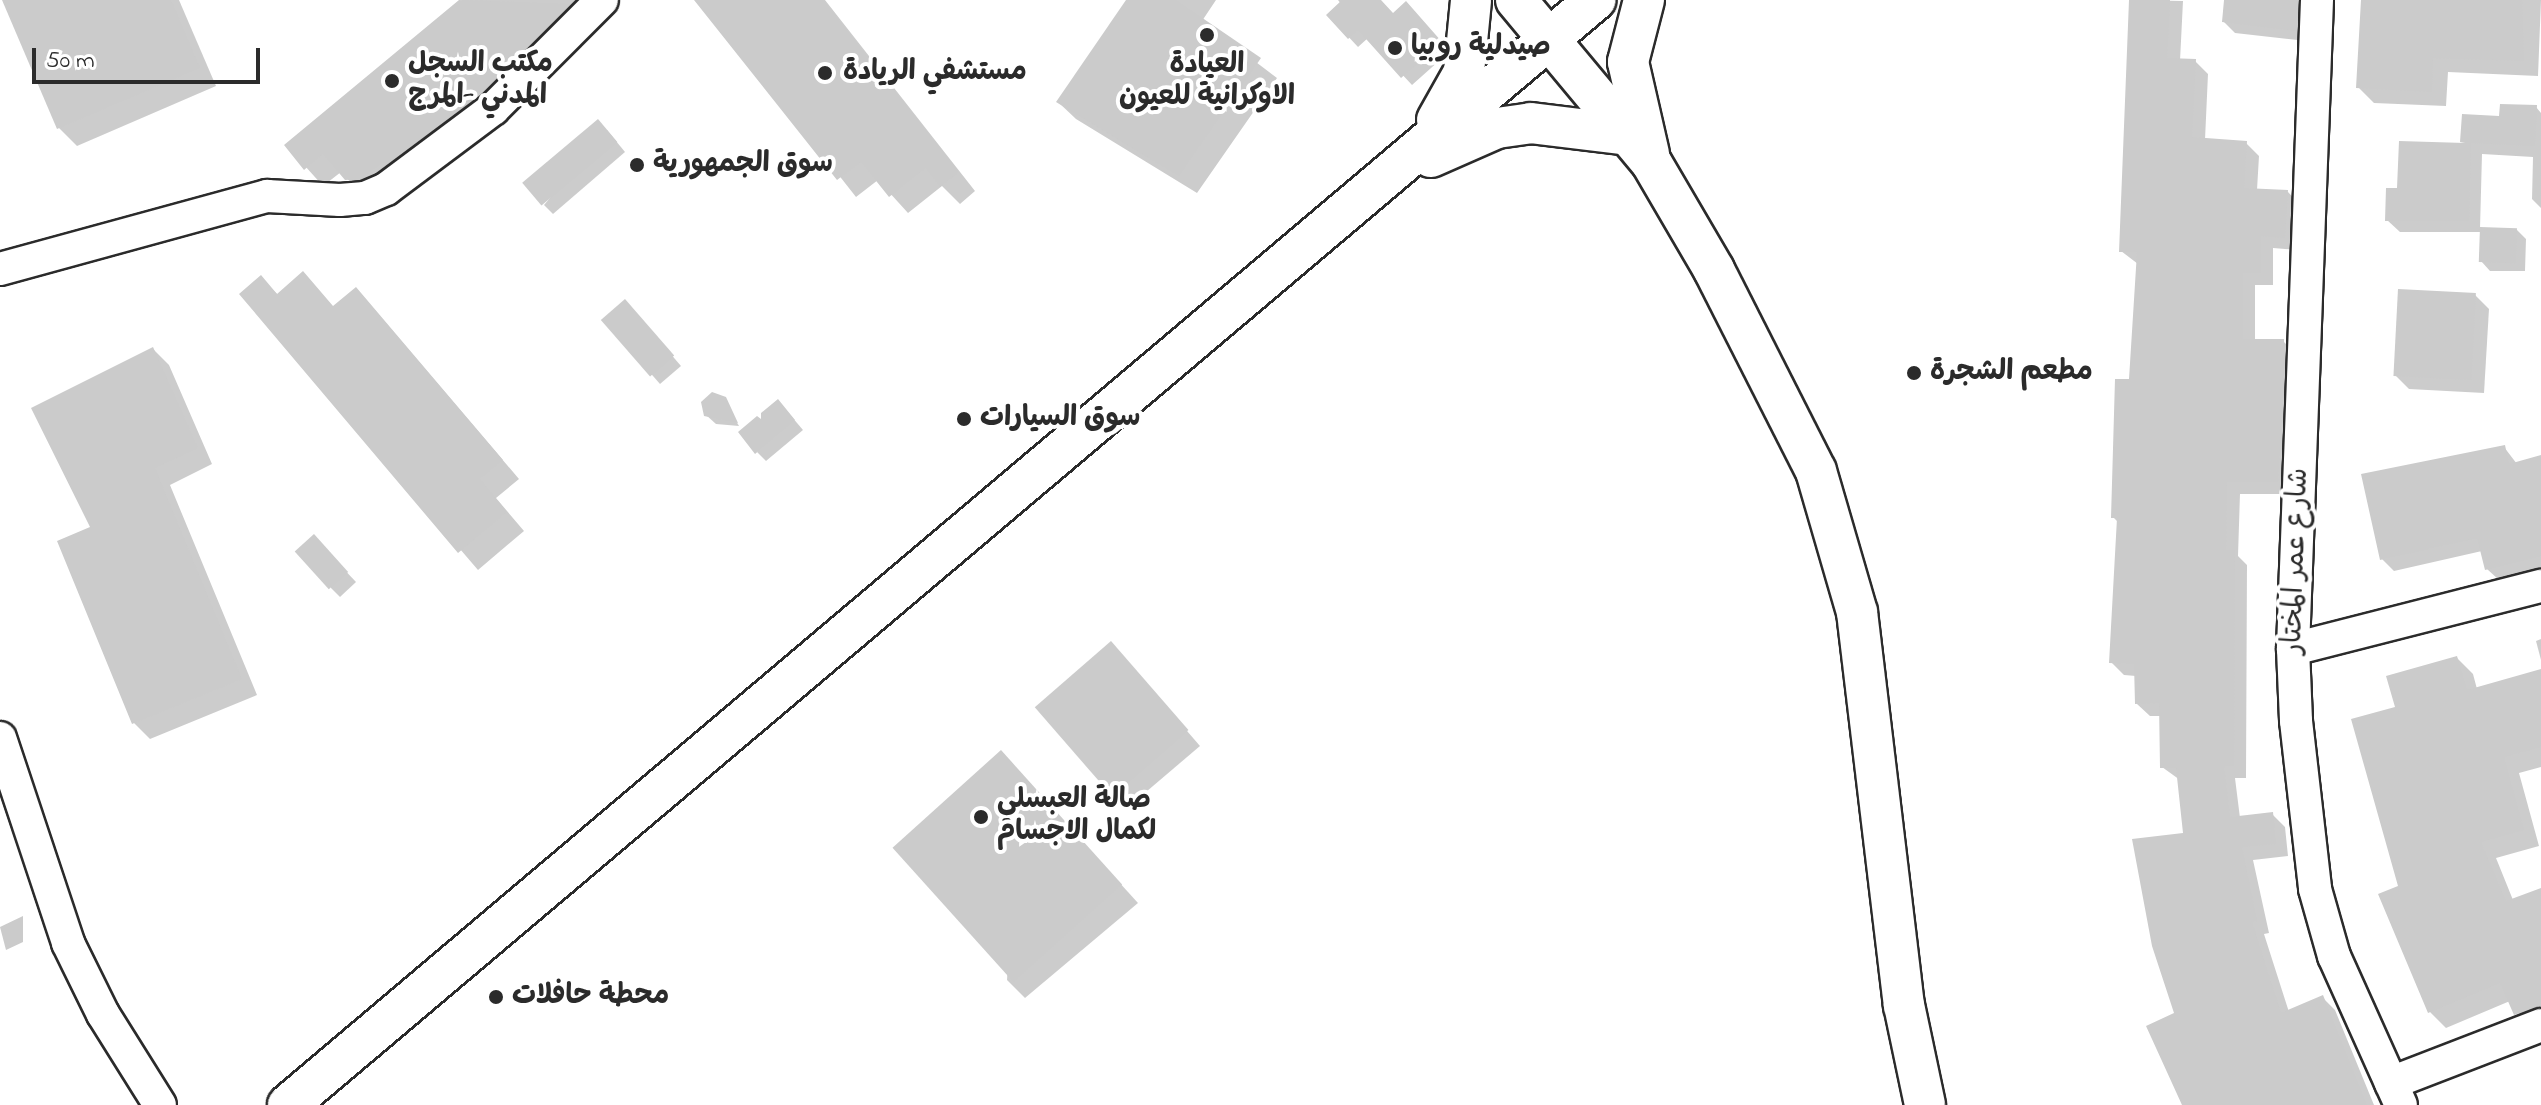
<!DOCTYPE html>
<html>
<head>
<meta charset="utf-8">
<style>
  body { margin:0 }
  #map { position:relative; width:2541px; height:1105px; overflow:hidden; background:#fff; font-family:"Indie Flower","Playpen Sans Arabic",sans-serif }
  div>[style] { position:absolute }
  .shadow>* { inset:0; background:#0003 }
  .building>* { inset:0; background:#cbcbcb; transform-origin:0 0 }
  .roads { filter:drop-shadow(2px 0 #2b2b2b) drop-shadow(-2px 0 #2b2b2b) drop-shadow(0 2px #2b2b2b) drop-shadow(0 -2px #2b2b2b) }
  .minor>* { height:32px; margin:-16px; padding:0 16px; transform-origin:16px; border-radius:16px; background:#fff }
  .major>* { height:40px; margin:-20px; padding:0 20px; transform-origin:20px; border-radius:20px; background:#fff }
  .dots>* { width:22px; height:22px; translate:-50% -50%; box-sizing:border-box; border:4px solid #fff; border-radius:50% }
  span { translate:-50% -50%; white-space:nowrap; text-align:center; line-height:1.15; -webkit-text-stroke:8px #fff; paint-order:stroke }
  .poi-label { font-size:28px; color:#2b2b2b; font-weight:700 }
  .left { translate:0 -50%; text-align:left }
  .street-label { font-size:28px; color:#2b2b2b }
  .scale { position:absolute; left:32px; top:48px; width:228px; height:36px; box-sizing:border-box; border:4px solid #2b2b2b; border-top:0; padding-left:10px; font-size:24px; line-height:28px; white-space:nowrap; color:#2b2b2b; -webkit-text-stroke:6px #fff; paint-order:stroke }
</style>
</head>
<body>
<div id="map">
  <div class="shadow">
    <div style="clip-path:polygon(4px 0,179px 0,216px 86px,77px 146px,59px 128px)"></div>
    <div style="clip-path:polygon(462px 0,613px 0,365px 198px,341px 172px,323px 186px,287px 146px)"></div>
    <div style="clip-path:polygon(701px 0,825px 0,975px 191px,960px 204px,942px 186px,908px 213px,878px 180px,856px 197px)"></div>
    <div style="clip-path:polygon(1128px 0,1216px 0,1202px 21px,1277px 78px,1197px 193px,1076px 119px,1058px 102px)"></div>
    <div style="clip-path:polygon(1338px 0,1379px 0,1393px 15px,1415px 13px,1449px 52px,1412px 85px,1368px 38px,1358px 47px,1328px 15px,1341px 4px)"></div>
    <div style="clip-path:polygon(2131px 0,2183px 1px,2180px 61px,2195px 61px,2208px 74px,2205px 140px,2246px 143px,2259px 156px,2257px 190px,2288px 192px,2300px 205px,2297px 250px,2273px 248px,2273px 285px,2255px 285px,2255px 341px,2283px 341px,2296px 354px,2290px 494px,2240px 494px,2238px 556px,2247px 565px,2246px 778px,2235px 778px,2240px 818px,2272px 814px,2285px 827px,2288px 856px,2253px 860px,2269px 933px,2264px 934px,2289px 1012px,2322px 997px,2335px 1010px,2374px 1105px,2184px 1105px,2177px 1014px,2186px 835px,2180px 780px,2162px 767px,2161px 716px,2150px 716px,2137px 704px,2136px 676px,2124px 675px,2111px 662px,2119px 523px,2113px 517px,2131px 381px,2138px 264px,2121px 251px)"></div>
    <div style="clip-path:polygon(2226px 0,2316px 0,2307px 41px,2235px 33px,2224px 22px)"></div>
    <div style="clip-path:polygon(2363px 0,2541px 0,2538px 76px,2448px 72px,2446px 106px,2374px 103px,2359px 88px)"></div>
    <div style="clip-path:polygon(2536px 107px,2541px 113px,2541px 208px,2532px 199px,2533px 157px,2482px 154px,2480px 229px,2517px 230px,2526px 239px,2525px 271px,2490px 271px,2481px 261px,2482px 232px,2400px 232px,2387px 220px,2399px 190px,2501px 118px)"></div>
    <div style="clip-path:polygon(607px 130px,625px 152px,553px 214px,544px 205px)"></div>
    <div style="clip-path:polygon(303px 274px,334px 308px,373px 308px,519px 479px,496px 498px,524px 531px,478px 570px,241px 294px,261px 278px,278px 295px)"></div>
    <div style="clip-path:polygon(2475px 295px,2489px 309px,2484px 393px,2409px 389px,2395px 375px)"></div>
    <div style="clip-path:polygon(633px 310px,681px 366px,660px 384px,603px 319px)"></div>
    <div style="clip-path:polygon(153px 349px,169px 365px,212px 464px,170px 485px,257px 695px,150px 739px,134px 723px,59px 542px,93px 528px)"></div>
    <div style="clip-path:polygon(723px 399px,739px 426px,716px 424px,706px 415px)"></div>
    <div style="clip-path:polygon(786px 410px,803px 430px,766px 461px,757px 452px)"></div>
    <div style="clip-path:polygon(2504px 447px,2517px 464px,2541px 457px,2541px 570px,2499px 580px,2487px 569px,2482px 551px,2394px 571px,2382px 559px)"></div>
    <div style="clip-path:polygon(322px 546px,356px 582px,340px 597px,331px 588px)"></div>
    <div style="clip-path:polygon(2541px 639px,2541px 660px,2536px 641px)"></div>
    <div style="clip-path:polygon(1124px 658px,1200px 746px,1126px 809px,1112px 796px)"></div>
    <div style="clip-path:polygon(2457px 658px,2473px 674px,2477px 689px,2541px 672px,2541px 767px,2519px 773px,2539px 846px,2496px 858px,2513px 900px,2541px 890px,2541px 1028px,2532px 1030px,2510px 1001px,2446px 1028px,2430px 1012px,2400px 888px,2398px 708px)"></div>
    <div style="clip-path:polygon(1018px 771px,1138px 903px,1025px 998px,1007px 980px)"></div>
  </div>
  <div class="building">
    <div style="clip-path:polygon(2px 0,171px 0,200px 68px,57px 129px)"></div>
    <div style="clip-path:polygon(459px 0,571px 4px,481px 95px,386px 165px,383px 162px,361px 179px,345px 180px,323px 154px,304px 170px,284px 145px)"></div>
    <div style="clip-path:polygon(694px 0,823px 0,959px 172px,940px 187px,926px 168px,889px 197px,861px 162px,837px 180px)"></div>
    <div style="clip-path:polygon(1126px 0,1176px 0,1261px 58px,1179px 176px,1056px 102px)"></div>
    <div style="clip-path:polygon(1342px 0,1381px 0,1393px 13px,1406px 1px,1442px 42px,1401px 78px,1358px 30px,1348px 39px,1326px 15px)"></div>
    <div style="clip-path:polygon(2129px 0,2170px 0,2167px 58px,2196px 59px,2192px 137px,2247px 141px,2244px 188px,2288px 190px,2285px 238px,2261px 236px,2261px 273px,2243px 273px,2243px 339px,2284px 339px,2284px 369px,2278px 482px,2227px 482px,2226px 550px,2235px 550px,2234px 766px,2224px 766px,2230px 817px,2273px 812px,2276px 844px,2242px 847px,2257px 921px,2252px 922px,2281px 1013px,2323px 995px,2367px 1105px,2182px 1105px,2146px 1026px,2174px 1013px,2152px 946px,2132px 839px,2183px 833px,2176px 768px,2160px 768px,2159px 703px,2135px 704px,2134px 664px,2109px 663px,2117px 518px,2111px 518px,2115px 379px,2129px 379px,2137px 252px,2119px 252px)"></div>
    <div style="clip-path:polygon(2224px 0,2298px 0,2297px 31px,2222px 22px)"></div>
    <div style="clip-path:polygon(2361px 0,2522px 0,2524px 61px,2433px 58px,2432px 92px,2356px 88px)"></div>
    <div style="clip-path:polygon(2500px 104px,2537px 105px,2535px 146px,2471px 143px,2469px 221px,2385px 221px,2386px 188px,2397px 188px,2399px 141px,2465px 143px,2460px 142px,2462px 114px,2499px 116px)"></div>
    <div style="left:598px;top:119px;width:30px;height:99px;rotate:50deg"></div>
    <div style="left:2480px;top:227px;width:37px;height:35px;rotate:2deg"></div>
    <div style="clip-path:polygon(303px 271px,333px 306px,356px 287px,503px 460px,480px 479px,507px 512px,458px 553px,239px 294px,261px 275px,277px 294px)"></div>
    <div style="left:2398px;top:289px;width:78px;height:87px;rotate:3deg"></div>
    <div style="left:625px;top:299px;width:75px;height:32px;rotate:49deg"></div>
    <div style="clip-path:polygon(153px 347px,198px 448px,155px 468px,242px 679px,132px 724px,57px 541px,90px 527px,31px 408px)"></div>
    <div style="clip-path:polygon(712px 392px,726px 397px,738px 423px,704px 416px,701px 402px)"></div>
    <div style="clip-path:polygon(778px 399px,795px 420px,755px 454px,738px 432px,757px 416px,761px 419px,761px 413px)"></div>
    <div style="clip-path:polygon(2505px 445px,2509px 464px,2541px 455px,2541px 556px,2485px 570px,2477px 538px,2380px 560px,2361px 474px)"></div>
    <div style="left:314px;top:534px;width:51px;height:26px;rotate:48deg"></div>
    <div style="left:1111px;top:641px;width:118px;height:101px;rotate:49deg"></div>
    <div style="clip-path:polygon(2457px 656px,2467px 690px,2541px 669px,2541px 747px,2504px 757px,2524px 830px,2481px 842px,2506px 901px,2541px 888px,2541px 1006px,2514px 1015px,2500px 983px,2428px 1013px,2378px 894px,2398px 886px,2351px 719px,2395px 707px,2386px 676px)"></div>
    <div style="left:1001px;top:750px;width:181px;height:146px;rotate:48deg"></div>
    <div style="clip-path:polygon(23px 916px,23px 942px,6px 950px,0 927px)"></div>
  </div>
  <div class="roads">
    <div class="minor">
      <div style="left:2317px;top:0;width:649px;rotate:92.12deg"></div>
      <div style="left:2293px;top:649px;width:72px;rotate:87.6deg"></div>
      <div style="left:2296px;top:721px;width:169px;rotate:83.5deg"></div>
      <div style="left:2315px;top:889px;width:70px;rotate:74.2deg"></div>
      <div style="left:2334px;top:956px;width:163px;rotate:65.8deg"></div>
      <div style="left:0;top:269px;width:277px;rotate:-15.3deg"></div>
      <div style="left:267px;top:196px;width:73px;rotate:3.1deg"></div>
      <div style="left:340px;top:200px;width:25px;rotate:-5deg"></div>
      <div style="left:365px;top:198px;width:23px;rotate:-23deg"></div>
      <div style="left:386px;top:189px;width:134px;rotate:-36.8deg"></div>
      <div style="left:493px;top:109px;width:154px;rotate:-45deg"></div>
      <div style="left:2293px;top:649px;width:256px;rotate:-14.3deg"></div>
      <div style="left:0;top:738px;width:216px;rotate:71.6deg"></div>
      <div style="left:68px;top:943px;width:79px;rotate:63.8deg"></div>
      <div style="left:103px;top:1014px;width:107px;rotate:57.9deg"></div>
      <div style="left:2391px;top:1083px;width:161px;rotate:-21.1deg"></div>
    </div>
    <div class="major">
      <div style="left:1516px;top:0;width:211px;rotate:50.2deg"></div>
      <div style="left:1651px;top:162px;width:125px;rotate:59.7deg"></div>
      <div style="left:1714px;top:270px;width:225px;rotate:63.1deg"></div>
      <div style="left:1816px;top:471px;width:147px;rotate:73.8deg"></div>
      <div style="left:1857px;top:612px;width:396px;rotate:83.2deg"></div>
      <div style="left:1904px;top:1005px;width:102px;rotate:78.1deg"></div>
      <div style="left:1644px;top:0;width:64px;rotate:104.5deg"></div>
      <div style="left:1628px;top:62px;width:94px;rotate:77.1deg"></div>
      <div style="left:1437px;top:120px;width:55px;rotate:-60.6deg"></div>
      <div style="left:1464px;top:72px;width:72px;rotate:-84.4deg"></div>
      <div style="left:1431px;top:157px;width:72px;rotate:-23.7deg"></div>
      <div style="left:1497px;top:128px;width:34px;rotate:-8deg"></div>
      <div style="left:1531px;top:123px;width:99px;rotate:7deg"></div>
      <div style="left:288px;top:1105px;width:1712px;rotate:-40.21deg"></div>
    </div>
  </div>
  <div class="dots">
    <div style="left:1207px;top:35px;background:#2b2b2b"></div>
    <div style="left:1395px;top:48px;background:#2b2b2b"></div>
    <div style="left:825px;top:73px;background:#2b2b2b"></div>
    <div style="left:392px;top:81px;background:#2b2b2b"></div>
    <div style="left:637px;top:165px;background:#2b2b2b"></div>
    <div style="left:1914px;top:373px;background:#2b2b2b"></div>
    <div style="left:964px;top:419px;background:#2b2b2b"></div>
    <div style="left:981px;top:817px;background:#2b2b2b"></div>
    <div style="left:496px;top:997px;background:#2b2b2b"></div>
  </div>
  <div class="poi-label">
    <span class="left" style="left:1411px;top:48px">صيدلية روبيا</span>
    <span class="left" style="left:408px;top:81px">مكتب السجل<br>المدني -المرج</span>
    <span style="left:1207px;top:82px">العيادة<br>الاوكرانية للعيون</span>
    <span class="left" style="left:843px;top:73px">مستشفي الريادة</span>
    <span class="left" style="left:653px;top:165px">سوق الجمهورية</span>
    <span class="left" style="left:1930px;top:373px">مطعم الشجرة</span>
    <span class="left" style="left:980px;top:419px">سوق السيارات</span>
    <span class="left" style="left:997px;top:817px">صالة العبسلي<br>لكمال الاجسام</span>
    <span class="left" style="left:512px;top:997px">محطة حافلات</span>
  </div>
  <div class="street-label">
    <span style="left:2297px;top:561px;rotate:-88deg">شارع عمر المختار</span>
  </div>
  <div class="scale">50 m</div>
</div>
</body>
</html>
